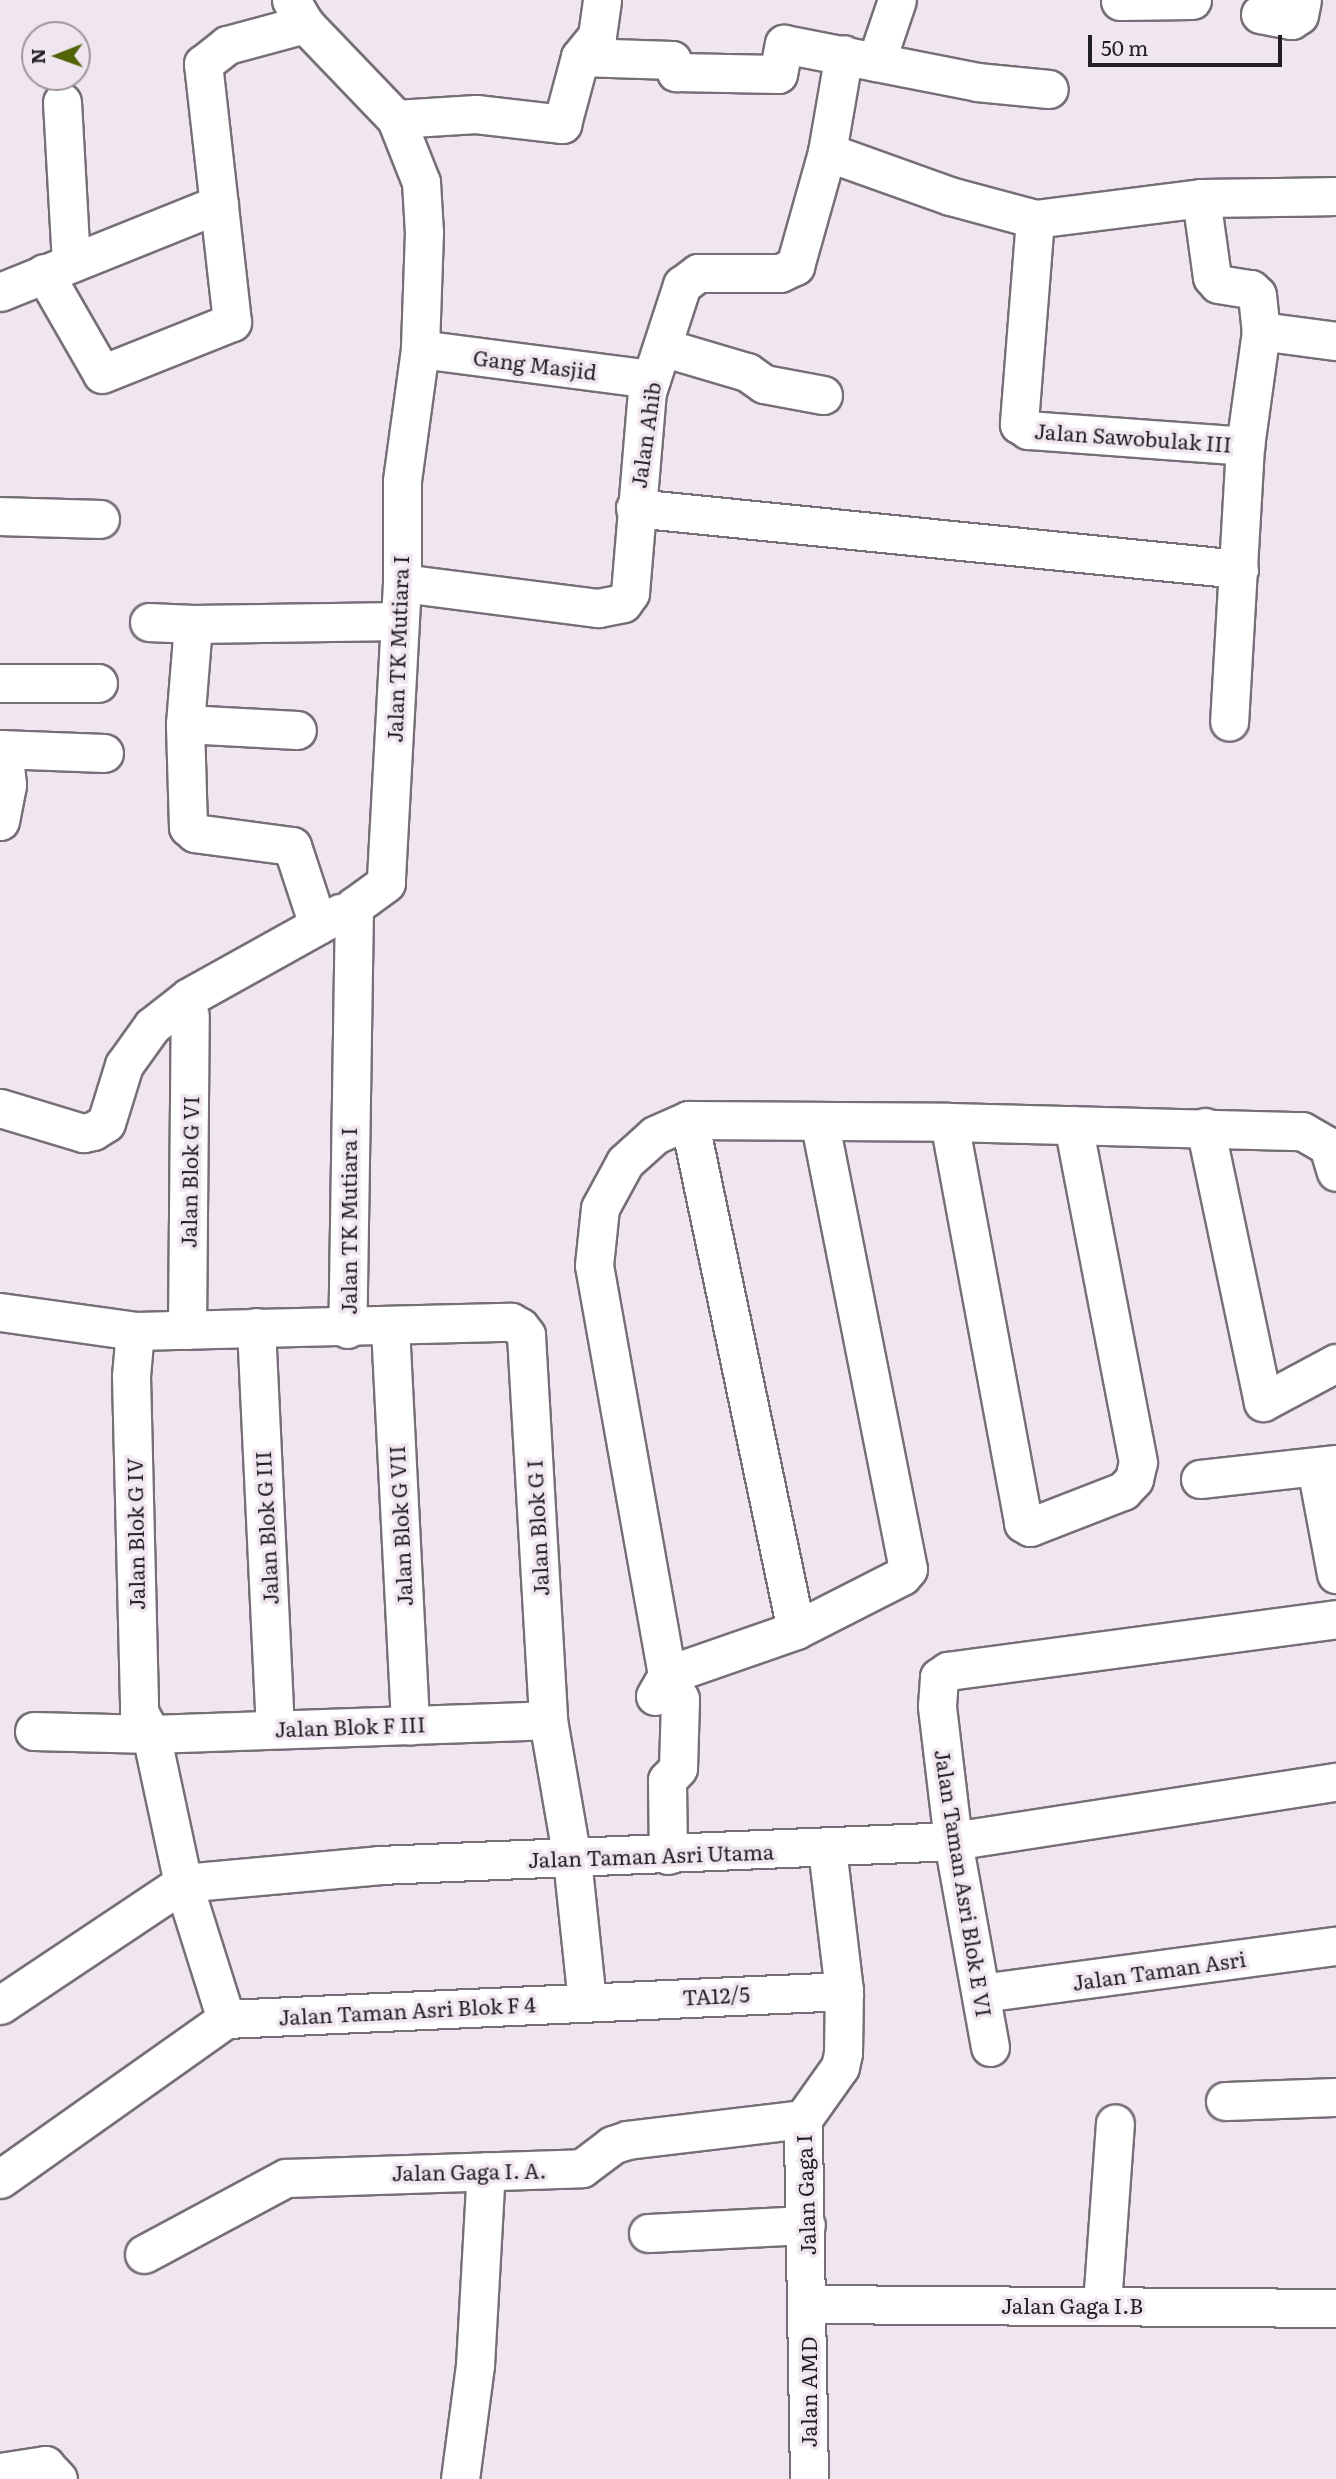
<!DOCTYPE html>
<html>
<head>
<meta charset="utf-8">
<style>
  body { margin:0 }
  #map { position:relative; width:1336px; height:2479px; overflow:hidden; background:#f0e6f0; font-family:Literata,serif }
  div>[style] { position:absolute }
  .roads { filter:drop-shadow(2px 0 #776f78) drop-shadow(-2px 0 #776f78) drop-shadow(0 2px #776f78) drop-shadow(0 -2px #776f78) }
  .minor>* { height:37px; margin:-18.5px; padding:0 18.5px; transform-origin:18.5px; border-radius:18.5px; background:#fff }
  span { translate:-50% -50%; white-space:nowrap; text-align:center; line-height:1.15; -webkit-text-stroke:7px #f0e6f0; paint-order:stroke }
  .street-label { font-size:21px; color:#221f23 }
  .north { position:absolute; left:21px; top:21px; width:70px; height:70px; box-sizing:border-box; background:#f0e6f0; border:2px solid #9e969e; border-radius:50%; rotate:269deg; font-size:19px; font-weight:700; line-height:28px; text-align:center; color:#221f23 }
  .north::after { content:''; display:block; margin:auto; width:24px; height:32px; background:#526309; clip-path:polygon(50% 0,100% 100%,50% 72%,0 100%) }
  .scale { position:absolute; left:1088px; top:35px; width:194px; height:32px; box-sizing:border-box; border:4px solid #221f23; border-top:0; padding-left:9px; font-size:21px; line-height:24px; white-space:nowrap; color:#221f23; -webkit-text-stroke:5px #f0e6f0; paint-order:stroke }
</style>
</head>
<body>
<div id="map">
  <div class="roads">
    <div class="minor">
      <div style="left:291px;top:0;width:28px;rotate:60deg"></div>
      <div style="left:305px;top:24px;width:132px;rotate:46.2deg"></div>
      <div style="left:396px;top:119px;width:68px;rotate:68.4deg"></div>
      <div style="left:421px;top:182px;width:50px;rotate:86.6deg"></div>
      <div style="left:424px;top:232px;width:117px;rotate:92deg"></div>
      <div style="left:420px;top:349px;width:133px;rotate:97.8deg"></div>
      <div style="left:402px;top:481px;width:102px;rotate:90deg"></div>
      <div style="left:402px;top:583px;width:300px;rotate:93.1deg"></div>
      <div style="left:386px;top:883px;width:39px;rotate:144deg"></div>
      <div style="left:354px;top:906px;width:423px;rotate:90.9deg"></div>
      <div style="left:1120px;top:1px;width:72px;rotate:-0.8deg"></div>
      <div style="left:1260px;top:14px;width:32px;rotate:11deg"></div>
      <div style="left:1291px;top:20px;width:9px;rotate:-32deg"></div>
      <div style="left:1299px;top:15px;width:15px;rotate:-79deg"></div>
      <div style="left:580px;top:57px;width:92px;rotate:1.9deg"></div>
      <div style="left:672px;top:60px;width:13px;rotate:72deg"></div>
      <div style="left:676px;top:72px;width:102px;rotate:1.1deg"></div>
      <div style="left:778px;top:74px;width:31px;rotate:-79deg"></div>
      <div style="left:784px;top:44px;width:197px;rotate:11.1deg"></div>
      <div style="left:977px;top:82px;width:72px;rotate:5.6deg"></div>
      <div style="left:876px;top:62px;width:65px;rotate:-71.3deg"></div>
      <div style="left:62px;top:102px;width:159px;rotate:86.8deg"></div>
      <div style="left:396px;top:119px;width:80px;rotate:-3.6deg"></div>
      <div style="left:476px;top:114px;width:87px;rotate:6.6deg"></div>
      <div style="left:562px;top:124px;width:69px;rotate:-75deg"></div>
      <div style="left:580px;top:57px;width:27px;rotate:-51deg"></div>
      <div style="left:597px;top:36px;width:36px;rotate:-82deg"></div>
      <div style="left:827px;top:152px;width:131px;rotate:19.7deg"></div>
      <div style="left:950px;top:196px;width:88px;rotate:15.1deg"></div>
      <div style="left:1035px;top:219px;width:167px;rotate:-7.2deg"></div>
      <div style="left:1201px;top:198px;width:135px;rotate:-0.8deg"></div>
      <div style="left:1201px;top:198px;width:80px;rotate:82.1deg"></div>
      <div style="left:1212px;top:277px;width:9px;rotate:49deg"></div>
      <div style="left:1218px;top:284px;width:33px;rotate:9deg"></div>
      <div style="left:1251px;top:289px;width:8px;rotate:45deg"></div>
      <div style="left:1257px;top:295px;width:36px;rotate:84deg"></div>
      <div style="left:1261px;top:331px;width:116px;rotate:97.9deg"></div>
      <div style="left:1245px;top:446px;width:276px;rotate:93.3deg"></div>
      <div style="left:1035px;top:219px;width:206px;rotate:94.5deg"></div>
      <div style="left:1019px;top:424px;width:11px;rotate:34deg"></div>
      <div style="left:1028px;top:430px;width:218px;rotate:4.2deg"></div>
      <div style="left:44px;top:273px;width:116px;rotate:60.1deg"></div>
      <div style="left:102px;top:374px;width:140px;rotate:-21.8deg"></div>
      <div style="left:232px;top:322px;width:260px;rotate:-96.4deg"></div>
      <div style="left:203px;top:64px;width:31px;rotate:-38deg"></div>
      <div style="left:227px;top:45px;width:81px;rotate:-15.1deg"></div>
      <div style="left:0;top:292px;width:236px;rotate:-21.9deg"></div>
      <div style="left:1261px;top:331px;width:76px;rotate:7.6deg"></div>
      <div style="left:662px;top:347px;width:89px;rotate:16.4deg"></div>
      <div style="left:747px;top:372px;width:21px;rotate:35deg"></div>
      <div style="left:764px;top:384px;width:60px;rotate:10.6deg"></div>
      <div style="left:420px;top:349px;width:233px;rotate:7.4deg"></div>
      <div style="left:635px;top:508px;width:607px;rotate:5.77deg"></div>
      <div style="left:0;top:516px;width:100px;rotate:1.7deg"></div>
      <div style="left:402px;top:583px;width:198px;rotate:7.3deg"></div>
      <div style="left:598px;top:608px;width:25px;rotate:-11deg"></div>
      <div style="left:623px;top:603px;width:12px;rotate:-55deg"></div>
      <div style="left:630px;top:593px;width:202px;rotate:-85.2deg"></div>
      <div style="left:647px;top:392px;width:113px;rotate:-71.9deg"></div>
      <div style="left:682px;top:285px;width:20px;rotate:-37deg"></div>
      <div style="left:698px;top:273px;width:82px"></div>
      <div style="left:780px;top:273px;width:17px;rotate:-25deg"></div>
      <div style="left:795px;top:266px;width:118px;rotate:-74.3deg"></div>
      <div style="left:827px;top:152px;width:99px;rotate:-80.2deg"></div>
      <div style="left:149px;top:622px;width:44px;rotate:2.6deg"></div>
      <div style="left:0;top:683px;width:98px"></div>
      <div style="left:185px;top:724px;width:112px;rotate:3.1deg"></div>
      <div style="left:0;top:749px;width:104px;rotate:2.2deg"></div>
      <div style="left:0;top:821px;width:37px;rotate:-79deg"></div>
      <div style="left:7px;top:785px;width:36px;rotate:-96deg"></div>
      <div style="left:318px;top:925px;width:83px;rotate:-108.2deg"></div>
      <div style="left:292px;top:846px;width:98px;rotate:-172.4deg"></div>
      <div style="left:195px;top:833px;width:9px;rotate:-139deg"></div>
      <div style="left:188px;top:827px;width:103px;rotate:-91.7deg"></div>
      <div style="left:185px;top:724px;width:100px;rotate:-85.4deg"></div>
      <div style="left:193px;top:624px;width:207px;rotate:-0.8deg"></div>
      <div style="left:0;top:1108px;width:87px;rotate:16.8deg"></div>
      <div style="left:83px;top:1133px;width:10px;rotate:-11deg"></div>
      <div style="left:93px;top:1131px;width:15px;rotate:-32deg"></div>
      <div style="left:106px;top:1123px;width:61px;rotate:-72.8deg"></div>
      <div style="left:124px;top:1065px;width:48px;rotate:-54.3deg"></div>
      <div style="left:152px;top:1026px;width:47px;rotate:-38.1deg"></div>
      <div style="left:189px;top:997px;width:173px;rotate:-29.1deg"></div>
      <div style="left:689px;top:1120px;width:521px;rotate:78.15deg"></div>
      <div style="left:949px;top:1122px;width:408px;rotate:79.5deg"></div>
      <div style="left:1023px;top:1523px;width:8px;rotate:30deg"></div>
      <div style="left:1030px;top:1527px;width:100px;rotate:-21.2deg"></div>
      <div style="left:1123px;top:1491px;width:16px;rotate:-47deg"></div>
      <div style="left:1134px;top:1479px;width:17px;rotate:-77deg"></div>
      <div style="left:1138px;top:1462px;width:343px;rotate:-100.9deg"></div>
      <div style="left:1205px;top:1127px;width:281px;rotate:78.1deg"></div>
      <div style="left:1263px;top:1402px;width:83px;rotate:-28.1deg"></div>
      <div style="left:0;top:1312px;width:136px;rotate:8deg"></div>
      <div style="left:135px;top:1331px;width:376px;rotate:-1.4deg"></div>
      <div style="left:511px;top:1322px;width:10px;rotate:29deg"></div>
      <div style="left:520px;top:1327px;width:10px;rotate:53deg"></div>
      <div style="left:526px;top:1335px;width:386px;rotate:86.7deg"></div>
      <div style="left:548px;top:1720px;width:141px;rotate:80.2deg"></div>
      <div style="left:572px;top:1859px;width:143px;rotate:84deg"></div>
      <div style="left:256px;top:1327px;width:402px;rotate:87.3deg"></div>
      <div style="left:390px;top:1327px;width:399px;rotate:87.1deg"></div>
      <div style="left:187px;top:1330px;width:315px;rotate:-89.5deg"></div>
      <div style="left:135px;top:1331px;width:45px;rotate:95.1deg"></div>
      <div style="left:131px;top:1376px;width:336px;rotate:88.6deg"></div>
      <div style="left:139px;top:1712px;width:25px;rotate:61deg"></div>
      <div style="left:151px;top:1734px;width:152px;rotate:77.9deg"></div>
      <div style="left:183px;top:1883px;width:143px;rotate:72.5deg"></div>
      <div style="left:1316px;top:1467px;width:109px;rotate:79.4deg"></div>
      <div style="left:1200px;top:1479px;width:137px;rotate:-6.3deg"></div>
      <div style="left:655px;top:1696px;width:24px;rotate:-60deg"></div>
      <div style="left:667px;top:1675px;width:137px;rotate:-19.2deg"></div>
      <div style="left:796px;top:1630px;width:119px;rotate:-27deg"></div>
      <div style="left:902px;top:1576px;width:9px;rotate:-49deg"></div>
      <div style="left:908px;top:1569px;width:455px;rotate:-101.2deg"></div>
      <div style="left:34px;top:1731px;width:117px;rotate:1.5deg"></div>
      <div style="left:151px;top:1734px;width:397px;rotate:-2deg"></div>
      <div style="left:668px;top:1855px;width:75px;rotate:-90.8deg"></div>
      <div style="left:667px;top:1780px;width:16px;rotate:-47deg"></div>
      <div style="left:678px;top:1768px;width:69px;rotate:-88.3deg"></div>
      <div style="left:680px;top:1699px;width:27px;rotate:-118deg"></div>
      <div style="left:667px;top:1675px;width:416px;rotate:-100.1deg"></div>
      <div style="left:594px;top:1265px;width:57px;rotate:-84deg"></div>
      <div style="left:600px;top:1208px;width:52px;rotate:-61.5deg"></div>
      <div style="left:625px;top:1162px;width:40px;rotate:-42deg"></div>
      <div style="left:655px;top:1135px;width:37px;rotate:-24deg"></div>
      <div style="left:689px;top:1120px;width:260px;rotate:0.4deg"></div>
      <div style="left:949px;top:1122px;width:353px;rotate:1.5deg"></div>
      <div style="left:1302px;top:1131px;width:30px;rotate:30deg"></div>
      <div style="left:1328px;top:1146px;width:27px;rotate:73deg"></div>
      <div style="left:982px;top:1993px;width:357px;rotate:-7.6deg"></div>
      <div style="left:0;top:2005px;width:220px;rotate:-33.7deg"></div>
      <div style="left:183px;top:1883px;width:197px;rotate:-5.2deg"></div>
      <div style="left:379px;top:1865px;width:575px;rotate:-2.39deg"></div>
      <div style="left:953px;top:1841px;width:388px;rotate:-8.8deg"></div>
      <div style="left:226px;top:2019px;width:619px;rotate:-2.59deg"></div>
      <div style="left:990px;top:2047px;width:209px;rotate:-100.2deg"></div>
      <div style="left:953px;top:1841px;width:136px;rotate:-96.8deg"></div>
      <div style="left:937px;top:1706px;width:29px;rotate:-86deg"></div>
      <div style="left:939px;top:1677px;width:11px;rotate:-34deg"></div>
      <div style="left:948px;top:1671px;width:391px;rotate:-7.6deg"></div>
      <div style="left:1225px;top:2101px;width:111px;rotate:-2.1deg"></div>
      <div style="left:0;top:2179px;width:277px;rotate:-35.3deg"></div>
      <div style="left:648px;top:2233px;width:158px;rotate:-2.9deg"></div>
      <div style="left:144px;top:2254px;width:161px;rotate:-28.2deg"></div>
      <div style="left:286px;top:2178px;width:296px;rotate:-1.9deg"></div>
      <div style="left:582px;top:2168px;width:38px;rotate:-37deg"></div>
      <div style="left:612px;top:2145px;width:16px;rotate:-18deg"></div>
      <div style="left:627px;top:2140px;width:177px;rotate:-6.8deg"></div>
      <div style="left:808px;top:2304px;width:528px;rotate:0.43deg"></div>
      <div style="left:1102px;top:2304px;width:181px;rotate:-85.9deg"></div>
      <div style="left:0;top:2472px;width:46px;rotate:-8.8deg"></div>
      <div style="left:45px;top:2465px;width:19px;rotate:47deg"></div>
      <div style="left:460px;top:2479px;width:115px;rotate:-82.5deg"></div>
      <div style="left:475px;top:2365px;width:194px;rotate:-86.8deg"></div>
      <div style="left:809px;top:2479px;width:360px;rotate:-91deg"></div>
      <div style="left:803px;top:2119px;width:64px;rotate:-54.6deg"></div>
      <div style="left:840px;top:2067px;width:14px;rotate:-78deg"></div>
      <div style="left:843px;top:2053px;width:62px;rotate:-89.1deg"></div>
      <div style="left:844px;top:1991px;width:144px;rotate:-96.8deg"></div>
    </div>
  </div>
  <div class="street-label">
    <span style="left:535px;top:364px;rotate:7deg">Gang Masjid</span>
    <span style="left:645px;top:435px;rotate:-82deg">Jalan Ahib</span>
    <span style="left:1133px;top:437px;rotate:4deg">Jalan Sawobulak III</span>
    <span style="left:397px;top:649px;rotate:-88deg">Jalan TK Mutiara I</span>
    <span style="left:189px;top:1172px;rotate:-89deg">Jalan Blok G VI</span>
    <span style="left:348px;top:1221px;rotate:-90deg">Jalan TK Mutiara I</span>
    <span style="left:400px;top:1526px;rotate:-93deg">Jalan Blok G VII</span>
    <span style="left:266px;top:1528px;rotate:-93deg">Jalan Blok G III</span>
    <span style="left:537px;top:1528px;rotate:-93deg">Jalan Blok G I</span>
    <span style="left:135px;top:1534px;rotate:-91deg">Jalan Blok G IV</span>
    <span style="left:350px;top:1726px;rotate:-2deg">Jalan Blok F III</span>
    <span style="left:651px;top:1855px;rotate:-2deg">Jalan Taman Asri Utama</span>
    <span style="left:964px;top:1883px;rotate:81deg">Jalan Taman Asri Blok E VI</span>
    <span style="left:1159px;top:1970px;rotate:-8deg">Jalan Taman Asri</span>
    <span style="left:716px;top:1995px;rotate:-3deg">TA12/5</span>
    <span style="left:407px;top:2010px;rotate:-3deg">Jalan Taman Asri Blok F 4</span>
    <span style="left:469px;top:2171px;rotate:-1deg">Jalan Gaga I. A.</span>
    <span style="left:805px;top:2195px;rotate:-92deg">Jalan Gaga I</span>
    <span style="left:1072px;top:2305px">Jalan Gaga I.B</span>
    <span style="left:808px;top:2392px;rotate:-90deg">Jalan AMD</span>
  </div>
  <div class="north">N</div>
  <div class="scale">50 m</div>
</div>
</body>
</html>
